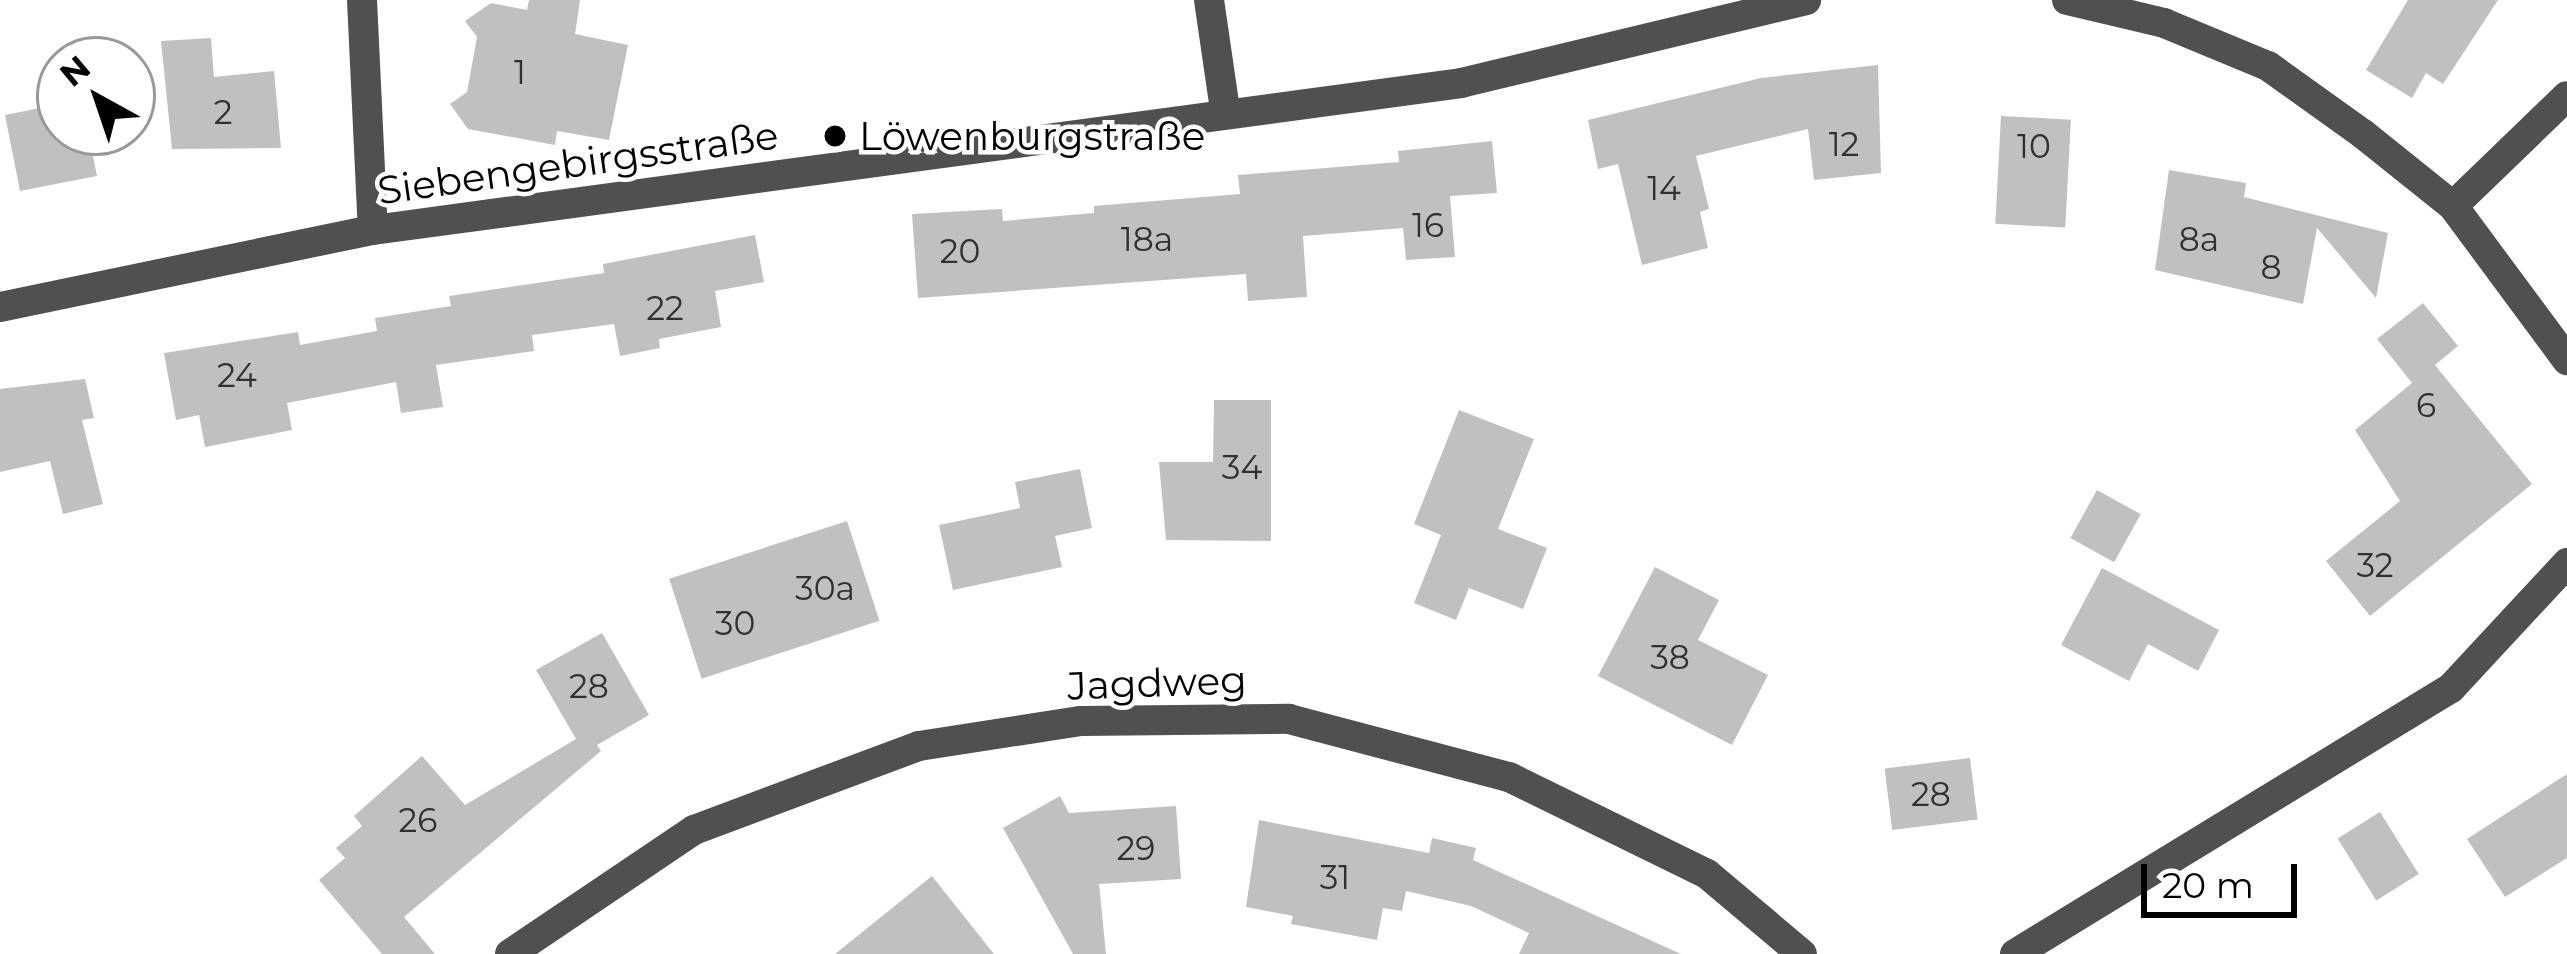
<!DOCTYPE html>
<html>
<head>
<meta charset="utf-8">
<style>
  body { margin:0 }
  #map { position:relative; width:2567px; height:954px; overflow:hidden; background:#fff; font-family:Montserrat,sans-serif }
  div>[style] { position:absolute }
  .building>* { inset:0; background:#c0c0c0; transform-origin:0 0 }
  .minor>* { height:30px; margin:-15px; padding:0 15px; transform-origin:15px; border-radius:15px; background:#505050 }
  .dots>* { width:33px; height:33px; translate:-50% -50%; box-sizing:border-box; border:6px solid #fff; border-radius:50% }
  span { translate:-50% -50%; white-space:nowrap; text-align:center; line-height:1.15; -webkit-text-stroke:9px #fff; paint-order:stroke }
  .number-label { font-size:33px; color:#303030 }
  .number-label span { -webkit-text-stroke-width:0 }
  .poi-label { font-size:39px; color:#000 }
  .left { translate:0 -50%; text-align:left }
  .street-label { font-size:39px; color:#000 }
  .north { position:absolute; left:36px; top:36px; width:120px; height:120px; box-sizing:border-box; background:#fff; border:3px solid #999; border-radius:50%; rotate:320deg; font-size:33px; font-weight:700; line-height:48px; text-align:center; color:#000 }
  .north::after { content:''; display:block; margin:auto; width:42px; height:54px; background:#000; clip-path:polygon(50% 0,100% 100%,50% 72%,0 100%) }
  .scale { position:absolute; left:2141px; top:864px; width:156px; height:54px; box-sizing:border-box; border:6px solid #000; border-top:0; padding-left:15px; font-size:36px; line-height:42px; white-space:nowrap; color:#000; -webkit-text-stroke:9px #fff; paint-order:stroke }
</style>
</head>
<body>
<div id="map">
  <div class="building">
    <div style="clip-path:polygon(529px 0,580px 0,575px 34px,628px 45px,609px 140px,557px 131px,555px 145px,468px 129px,450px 104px,467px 92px,477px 37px,465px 21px,491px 3px,527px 10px)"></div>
    <div style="clip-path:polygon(2408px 0,2498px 0,2443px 84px,2426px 73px,2412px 98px,2366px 70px)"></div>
    <div style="clip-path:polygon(211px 38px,214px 77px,274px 71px,281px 148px,172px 149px,161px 41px)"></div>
    <div style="clip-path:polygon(1878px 65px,1881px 173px,1814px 180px,1808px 129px,1696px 156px,1709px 209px,1700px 212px,1708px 248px,1642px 265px,1618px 164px,1598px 169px,1588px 120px,1761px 78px)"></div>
    <div style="clip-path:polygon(60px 104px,60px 132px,88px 132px,97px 176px,20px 191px,5px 115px)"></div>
    <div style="left:2001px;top:116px;width:70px;height:108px;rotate:3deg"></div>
    <div style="clip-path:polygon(1492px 141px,1497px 193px,1450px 196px,1455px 257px,1406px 260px,1403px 228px,1303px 236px,1307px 297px,1248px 301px,1246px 274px,918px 298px,912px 214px,1002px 209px,1003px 221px,1094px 213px,1094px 206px,1240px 194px,1238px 175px,1399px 162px,1398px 151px)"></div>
    <div style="clip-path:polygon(2169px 170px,2246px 183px,2244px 197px,2388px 233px,2376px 298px,2317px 228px,2303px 304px,2155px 270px)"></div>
    <div style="clip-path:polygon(755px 235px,764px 282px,715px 291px,721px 327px,659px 339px,660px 348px,620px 356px,614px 324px,532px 335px,534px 351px,436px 365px,443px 407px,401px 413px,396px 382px,287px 403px,292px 430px,205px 447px,199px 415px,176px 420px,164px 353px,298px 332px,300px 345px,377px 331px,375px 318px,451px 306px,449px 296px,604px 273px,603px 264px)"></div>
    <div style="clip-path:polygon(2423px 303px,2458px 346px,2435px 365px,2532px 484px,2370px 616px,2326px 561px,2400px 501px,2355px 430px,2412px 383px,2377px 339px)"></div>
    <div style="clip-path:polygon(85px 379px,94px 418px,82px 420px,103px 504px,63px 514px,50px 461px,0 472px,0 389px)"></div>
    <div style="clip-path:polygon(1214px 400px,1271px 400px,1271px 541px,1166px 540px,1159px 462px,1213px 462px)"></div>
    <div style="clip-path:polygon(1459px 410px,1534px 439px,1498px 529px,1547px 548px,1523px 609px,1469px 588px,1456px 620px,1414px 603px,1441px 535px,1414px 524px)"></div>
    <div style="clip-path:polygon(1080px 469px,1092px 528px,1055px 536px,1062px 567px,953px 590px,939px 525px,1020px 508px,1015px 482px)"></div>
    <div style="left:2097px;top:490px;width:50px;height:55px;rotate:29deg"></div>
    <div style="left:847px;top:521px;width:105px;height:187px;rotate:72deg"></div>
    <div style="clip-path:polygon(1655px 567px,1719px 600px,1698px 640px,1768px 675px,1732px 745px,1598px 676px)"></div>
    <div style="clip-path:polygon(2102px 568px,2219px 630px,2198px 671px,2148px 644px,2129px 681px,2061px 645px)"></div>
    <div style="clip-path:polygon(602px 633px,649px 715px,597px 745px,601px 751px,404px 917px,435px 954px,382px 954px,319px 880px,345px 858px,336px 848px,362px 826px,354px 816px,422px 756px,465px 805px,576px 739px,536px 670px)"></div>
    <div style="left:1970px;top:758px;width:62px;height:86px;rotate:83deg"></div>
    <div style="clip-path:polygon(2567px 774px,2567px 858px,2505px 897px,2467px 839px)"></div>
    <div style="clip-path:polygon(1060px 796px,1069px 813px,1176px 806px,1181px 879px,1099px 884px,1106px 954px,1073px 954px,1003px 828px)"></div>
    <div style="left:2380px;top:812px;width:73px;height:50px;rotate:58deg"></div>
    <div style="clip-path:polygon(1259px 820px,1429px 853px,1432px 838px,1476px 848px,1473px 860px,1681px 954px,1519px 954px,1529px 933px,1471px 906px,1406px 891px,1402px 911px,1383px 908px,1377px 940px,1291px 924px,1293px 916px,1246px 907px)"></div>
    <div style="clip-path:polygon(932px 876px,994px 954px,835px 954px)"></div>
  </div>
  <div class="minor">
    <div style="left:362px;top:0;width:230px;rotate:87.3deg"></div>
    <div style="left:1209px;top:0;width:111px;rotate:81.7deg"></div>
    <div style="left:2067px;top:0;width:100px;rotate:13.3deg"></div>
    <div style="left:2164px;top:23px;width:113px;rotate:22.5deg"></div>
    <div style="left:2268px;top:66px;width:117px;rotate:35.6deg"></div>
    <div style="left:2363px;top:134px;width:115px;rotate:38.7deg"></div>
    <div style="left:2453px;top:206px;width:192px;rotate:53.5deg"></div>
    <div style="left:2453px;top:206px;width:158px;rotate:-44deg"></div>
    <div style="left:0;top:307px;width:381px;rotate:-11.7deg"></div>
    <div style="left:373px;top:230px;width:1098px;rotate:-7.69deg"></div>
    <div style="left:1461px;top:83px;width:355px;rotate:-13.5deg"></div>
    <div style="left:510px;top:954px;width:222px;rotate:-34deg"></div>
    <div style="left:694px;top:830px;width:240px;rotate:-20.5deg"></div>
    <div style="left:919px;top:746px;width:164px;rotate:-8.8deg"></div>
    <div style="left:1081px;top:721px;width:208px;rotate:-0.6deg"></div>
    <div style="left:1289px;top:719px;width:228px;rotate:14.8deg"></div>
    <div style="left:1509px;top:777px;width:220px;rotate:26.1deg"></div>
    <div style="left:1707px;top:874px;width:124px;rotate:40.1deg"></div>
    <div style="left:2015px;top:954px;width:511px;rotate:-31.39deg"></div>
    <div style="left:2451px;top:688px;width:171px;rotate:-47.1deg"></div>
  </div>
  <div class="dots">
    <div style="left:835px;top:136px;background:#000"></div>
  </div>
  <div class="number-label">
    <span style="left:520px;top:73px">1</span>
    <span style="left:223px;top:113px">2</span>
    <span style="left:1844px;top:145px">12</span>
    <span style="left:2034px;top:147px">10</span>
    <span style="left:1664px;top:189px">14</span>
    <span style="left:1428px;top:226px">16</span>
    <span style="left:1147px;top:240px">18a</span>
    <span style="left:2199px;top:240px">8a</span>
    <span style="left:960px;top:252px">20</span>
    <span style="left:2271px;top:268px">8</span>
    <span style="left:665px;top:309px">22</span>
    <span style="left:237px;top:376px">24</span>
    <span style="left:2426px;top:406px">6</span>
    <span style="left:1242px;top:468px">34</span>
    <span style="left:2375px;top:566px">32</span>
    <span style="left:825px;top:589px">30a</span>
    <span style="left:735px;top:624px">30</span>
    <span style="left:1670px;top:658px">38</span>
    <span style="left:589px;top:687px">28</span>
    <span style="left:1931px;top:795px">28</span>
    <span style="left:418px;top:821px">26</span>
    <span style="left:1136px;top:849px">29</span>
    <span style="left:1335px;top:878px">31</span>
  </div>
  <div class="poi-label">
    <span class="left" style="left:859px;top:136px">Löwenburgstraße</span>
  </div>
  <div class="street-label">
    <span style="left:578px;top:163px;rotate:-8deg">Siebengebirgsstraße</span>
    <span style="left:1157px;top:683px;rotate:-2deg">Jagdweg</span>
  </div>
  <div class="north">N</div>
  <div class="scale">20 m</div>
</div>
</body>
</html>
